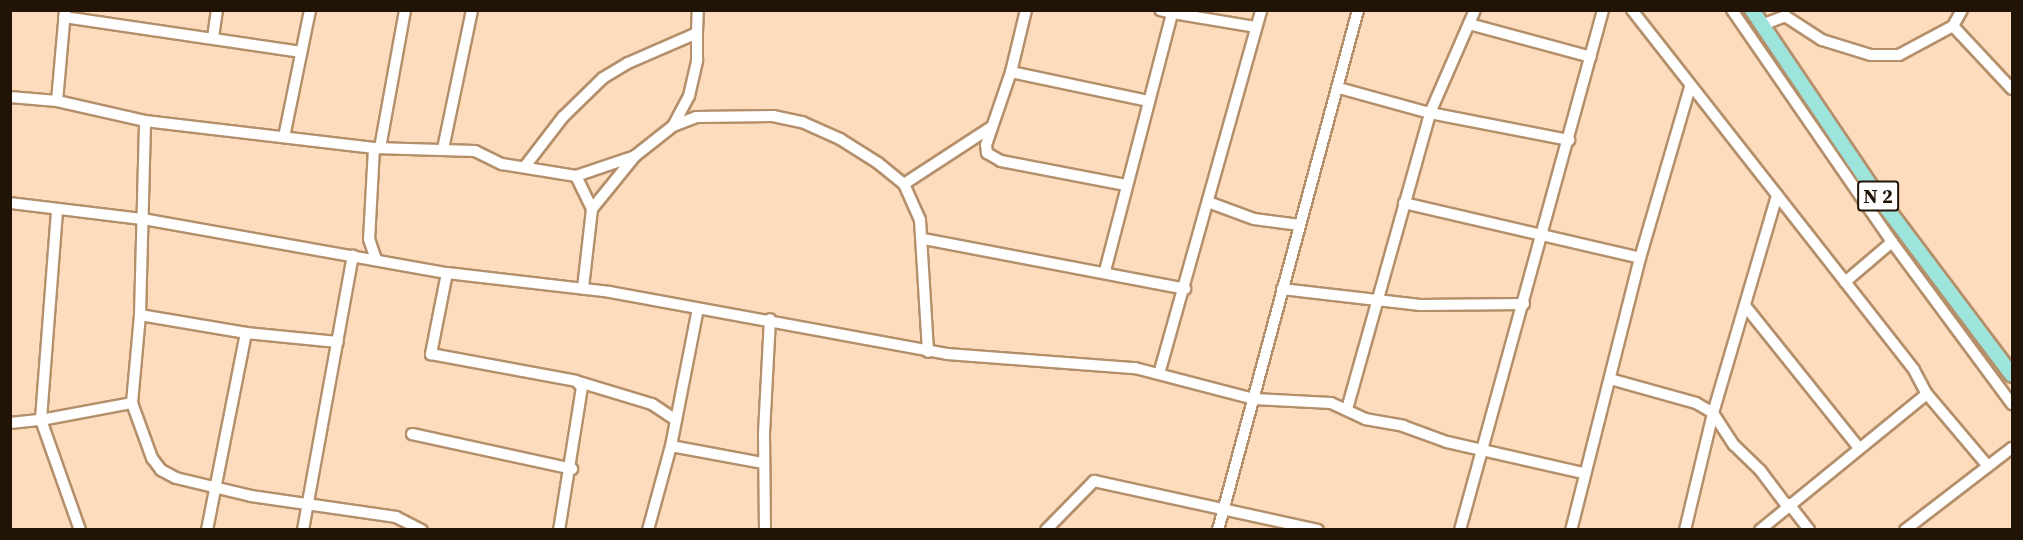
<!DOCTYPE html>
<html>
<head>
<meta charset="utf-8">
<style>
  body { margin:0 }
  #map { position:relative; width:2023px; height:540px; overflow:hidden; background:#fcdcbd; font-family:"Source Serif 4",serif }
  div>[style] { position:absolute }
  .roads { filter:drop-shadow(2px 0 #b48f6a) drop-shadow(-2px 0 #b48f6a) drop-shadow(0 2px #b48f6a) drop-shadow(0 -2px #b48f6a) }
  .minor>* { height:10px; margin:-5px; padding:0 5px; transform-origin:5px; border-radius:5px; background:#fff }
  .major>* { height:14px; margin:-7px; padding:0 7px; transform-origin:7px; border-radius:7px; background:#9de4dd }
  span { translate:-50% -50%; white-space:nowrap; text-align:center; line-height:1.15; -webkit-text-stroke:4.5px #fff; paint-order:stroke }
  .shield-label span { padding:2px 4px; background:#fff; border:2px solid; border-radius:4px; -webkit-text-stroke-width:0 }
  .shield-label { font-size:20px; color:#211305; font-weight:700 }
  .frame { position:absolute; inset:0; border:12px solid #211305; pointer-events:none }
</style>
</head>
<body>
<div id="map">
  <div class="roads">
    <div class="minor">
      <div style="left:1026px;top:10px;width:64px;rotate:103.6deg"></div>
      <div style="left:1011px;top:72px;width:77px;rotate:108.9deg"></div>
      <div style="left:986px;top:145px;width:8px;rotate:83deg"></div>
      <div style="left:987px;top:153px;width:16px;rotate:30deg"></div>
      <div style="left:1001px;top:161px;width:127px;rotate:10.9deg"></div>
      <div style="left:1632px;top:10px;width:457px;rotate:51.9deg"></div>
      <div style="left:1914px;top:370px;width:27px;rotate:62deg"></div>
      <div style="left:1927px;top:394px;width:93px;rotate:49.8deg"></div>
      <div style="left:1732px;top:10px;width:282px;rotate:55.4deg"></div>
      <div style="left:1892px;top:242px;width:202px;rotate:53.5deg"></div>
      <div style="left:1172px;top:13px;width:85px;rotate:9.5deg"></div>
      <div style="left:64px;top:17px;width:240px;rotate:8.4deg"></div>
      <div style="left:1469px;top:24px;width:126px;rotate:15.1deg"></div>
      <div style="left:1762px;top:25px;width:25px;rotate:-21deg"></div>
      <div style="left:1785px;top:16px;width:44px;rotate:33deg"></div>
      <div style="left:1822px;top:40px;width:51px;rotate:17deg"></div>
      <div style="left:1871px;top:55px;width:28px"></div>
      <div style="left:1899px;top:55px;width:61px;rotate:-28.2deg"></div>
      <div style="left:1953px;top:26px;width:18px;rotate:-61deg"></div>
      <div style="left:1953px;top:26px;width:86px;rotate:46.9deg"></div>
      <div style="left:213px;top:38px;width:28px;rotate:-82deg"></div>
      <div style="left:1011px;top:72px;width:141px;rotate:11.9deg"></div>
      <div style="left:1339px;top:88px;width:94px;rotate:15.4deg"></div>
      <div style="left:1430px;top:113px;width:142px;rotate:11deg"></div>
      <div style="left:10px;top:97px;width:47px;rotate:4.9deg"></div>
      <div style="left:57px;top:101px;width:90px;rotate:12.8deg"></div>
      <div style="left:145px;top:121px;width:231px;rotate:6.7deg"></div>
      <div style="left:374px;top:148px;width:101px;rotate:1.7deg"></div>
      <div style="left:475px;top:151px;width:30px;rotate:26deg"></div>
      <div style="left:502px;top:164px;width:75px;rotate:9.2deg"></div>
      <div style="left:576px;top:176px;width:37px;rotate:64deg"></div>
      <div style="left:592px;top:209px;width:80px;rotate:96.5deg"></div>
      <div style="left:57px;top:101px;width:89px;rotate:-84.9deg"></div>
      <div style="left:673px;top:126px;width:34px;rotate:-62deg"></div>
      <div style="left:689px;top:96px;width:37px;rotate:-77deg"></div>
      <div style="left:697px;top:60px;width:27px;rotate:-90deg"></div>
      <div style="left:284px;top:137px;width:130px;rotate:-78.4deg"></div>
      <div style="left:374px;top:148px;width:91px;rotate:93.1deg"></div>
      <div style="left:369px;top:239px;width:21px;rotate:71deg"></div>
      <div style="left:380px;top:148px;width:140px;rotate:-79.7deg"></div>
      <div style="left:443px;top:149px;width:142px;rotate:-78.2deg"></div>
      <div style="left:635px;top:156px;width:48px;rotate:-38.3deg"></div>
      <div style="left:673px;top:126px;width:25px;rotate:-21deg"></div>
      <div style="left:696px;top:117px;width:77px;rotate:-0.7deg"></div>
      <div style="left:773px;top:116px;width:30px;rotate:12deg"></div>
      <div style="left:802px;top:122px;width:42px;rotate:24.1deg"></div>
      <div style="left:840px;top:139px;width:45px;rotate:32.3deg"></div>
      <div style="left:878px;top:163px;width:33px;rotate:39deg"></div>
      <div style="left:904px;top:184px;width:39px;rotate:66deg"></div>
      <div style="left:920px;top:220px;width:132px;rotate:86.5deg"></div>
      <div style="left:526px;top:165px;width:61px;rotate:-52.4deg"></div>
      <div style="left:563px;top:117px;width:56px;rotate:-44.3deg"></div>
      <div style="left:603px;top:78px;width:29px;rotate:-31deg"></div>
      <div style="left:628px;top:63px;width:75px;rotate:-23.5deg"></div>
      <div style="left:697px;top:33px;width:23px;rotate:-88deg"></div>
      <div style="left:576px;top:176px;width:62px;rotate:-18.7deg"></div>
      <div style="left:635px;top:156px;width:68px;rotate:129.1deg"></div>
      <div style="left:904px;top:184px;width:103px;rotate:-33.1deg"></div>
      <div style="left:1208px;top:202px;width:49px;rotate:20.3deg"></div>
      <div style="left:1254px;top:219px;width:46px;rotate:7.4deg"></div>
      <div style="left:10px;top:203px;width:134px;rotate:6.9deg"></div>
      <div style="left:143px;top:219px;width:309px;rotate:10.1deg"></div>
      <div style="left:447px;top:273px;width:164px;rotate:6.6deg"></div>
      <div style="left:610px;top:292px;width:343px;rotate:10.4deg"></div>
      <div style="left:947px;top:354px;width:189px;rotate:4.3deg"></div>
      <div style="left:1135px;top:368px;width:123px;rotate:14.6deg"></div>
      <div style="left:1254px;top:399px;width:77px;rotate:3deg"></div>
      <div style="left:1331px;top:403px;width:38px;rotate:25deg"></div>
      <div style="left:1365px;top:419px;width:39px;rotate:10deg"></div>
      <div style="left:1403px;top:426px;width:47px;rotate:20deg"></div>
      <div style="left:1447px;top:442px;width:140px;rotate:12.8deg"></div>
      <div style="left:1404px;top:203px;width:242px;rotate:13.1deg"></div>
      <div style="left:1640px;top:258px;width:281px;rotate:104.2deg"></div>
      <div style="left:57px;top:211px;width:210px;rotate:94.4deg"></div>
      <div style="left:41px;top:420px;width:93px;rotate:-10.6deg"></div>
      <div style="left:132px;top:403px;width:59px;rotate:70deg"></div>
      <div style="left:152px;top:458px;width:15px;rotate:53deg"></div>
      <div style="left:161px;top:470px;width:17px;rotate:28deg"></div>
      <div style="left:176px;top:478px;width:77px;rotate:13.5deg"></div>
      <div style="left:251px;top:496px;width:147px;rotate:8.2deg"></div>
      <div style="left:396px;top:517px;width:29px;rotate:27deg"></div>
      <div style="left:924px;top:239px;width:266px;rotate:10.8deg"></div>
      <div style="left:1640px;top:258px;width:178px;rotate:-73.7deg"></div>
      <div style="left:1105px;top:271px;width:267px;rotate:-75.4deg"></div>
      <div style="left:1172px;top:13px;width:12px;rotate:-166deg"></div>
      <div style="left:447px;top:273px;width:83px;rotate:101.2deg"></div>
      <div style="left:431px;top:354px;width:147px;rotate:10.5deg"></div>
      <div style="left:576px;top:381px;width:8px;rotate:45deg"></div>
      <div style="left:582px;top:387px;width:145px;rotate:99.1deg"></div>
      <div style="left:1845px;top:282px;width:62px;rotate:-40.4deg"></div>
      <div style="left:1282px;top:289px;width:139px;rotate:6.6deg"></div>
      <div style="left:1420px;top:305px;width:104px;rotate:-0.6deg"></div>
      <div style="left:1746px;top:307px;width:179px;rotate:51.3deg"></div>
      <div style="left:140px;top:315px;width:108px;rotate:9.6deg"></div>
      <div style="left:1159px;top:374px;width:378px;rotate:-74.3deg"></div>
      <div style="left:1610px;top:379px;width:89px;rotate:15.6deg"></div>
      <div style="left:1696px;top:403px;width:20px;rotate:30deg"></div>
      <div style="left:1713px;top:413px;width:38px;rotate:57deg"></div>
      <div style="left:1734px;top:445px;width:36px;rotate:44deg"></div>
      <div style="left:1760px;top:470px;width:45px;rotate:53.1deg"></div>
      <div style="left:579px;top:382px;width:76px;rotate:16.8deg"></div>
      <div style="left:652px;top:404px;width:29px;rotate:34deg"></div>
      <div style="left:132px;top:403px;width:88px;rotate:-84.8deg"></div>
      <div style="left:140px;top:315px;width:194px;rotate:-88.5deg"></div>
      <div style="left:1347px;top:409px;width:307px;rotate:-74.3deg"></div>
      <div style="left:1430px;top:113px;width:112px;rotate:-66.4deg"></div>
      <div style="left:10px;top:423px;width:31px;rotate:-6deg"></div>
      <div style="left:41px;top:420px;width:117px;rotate:70.5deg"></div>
      <div style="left:412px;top:434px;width:164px;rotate:12.3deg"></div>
      <div style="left:671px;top:446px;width:94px;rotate:10.5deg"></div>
      <div style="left:1789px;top:504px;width:33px;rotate:52deg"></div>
      <div style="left:207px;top:530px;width:201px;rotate:-78.8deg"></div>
      <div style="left:246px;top:333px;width:92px;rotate:5.6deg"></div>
      <div style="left:303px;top:530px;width:279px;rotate:-79.7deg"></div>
      <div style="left:648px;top:530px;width:87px;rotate:-74.7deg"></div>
      <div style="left:671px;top:446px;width:140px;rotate:-78.9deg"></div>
      <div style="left:765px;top:530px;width:97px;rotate:-90.6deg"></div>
      <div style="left:764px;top:433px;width:114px;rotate:-87deg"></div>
      <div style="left:1046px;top:530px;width:69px;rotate:-45.6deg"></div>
      <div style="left:1094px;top:481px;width:229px;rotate:12.3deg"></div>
      <div style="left:1218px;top:530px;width:539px;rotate:-74.93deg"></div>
      <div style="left:1460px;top:530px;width:539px;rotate:-74.62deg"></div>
      <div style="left:1685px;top:530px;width:120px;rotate:-76.5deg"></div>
      <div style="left:1713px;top:413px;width:227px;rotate:-73.6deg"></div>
      <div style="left:1760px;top:530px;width:215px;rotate:-39.2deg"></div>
      <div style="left:1905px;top:530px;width:135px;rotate:-37.5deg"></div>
    </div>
    <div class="major">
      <div style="left:1752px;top:10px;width:222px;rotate:56deg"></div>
      <div style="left:1876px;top:194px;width:226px;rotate:53.1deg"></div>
    </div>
  </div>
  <div class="shield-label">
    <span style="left:1878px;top:196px">N 2</span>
  </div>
  <div class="frame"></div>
</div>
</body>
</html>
